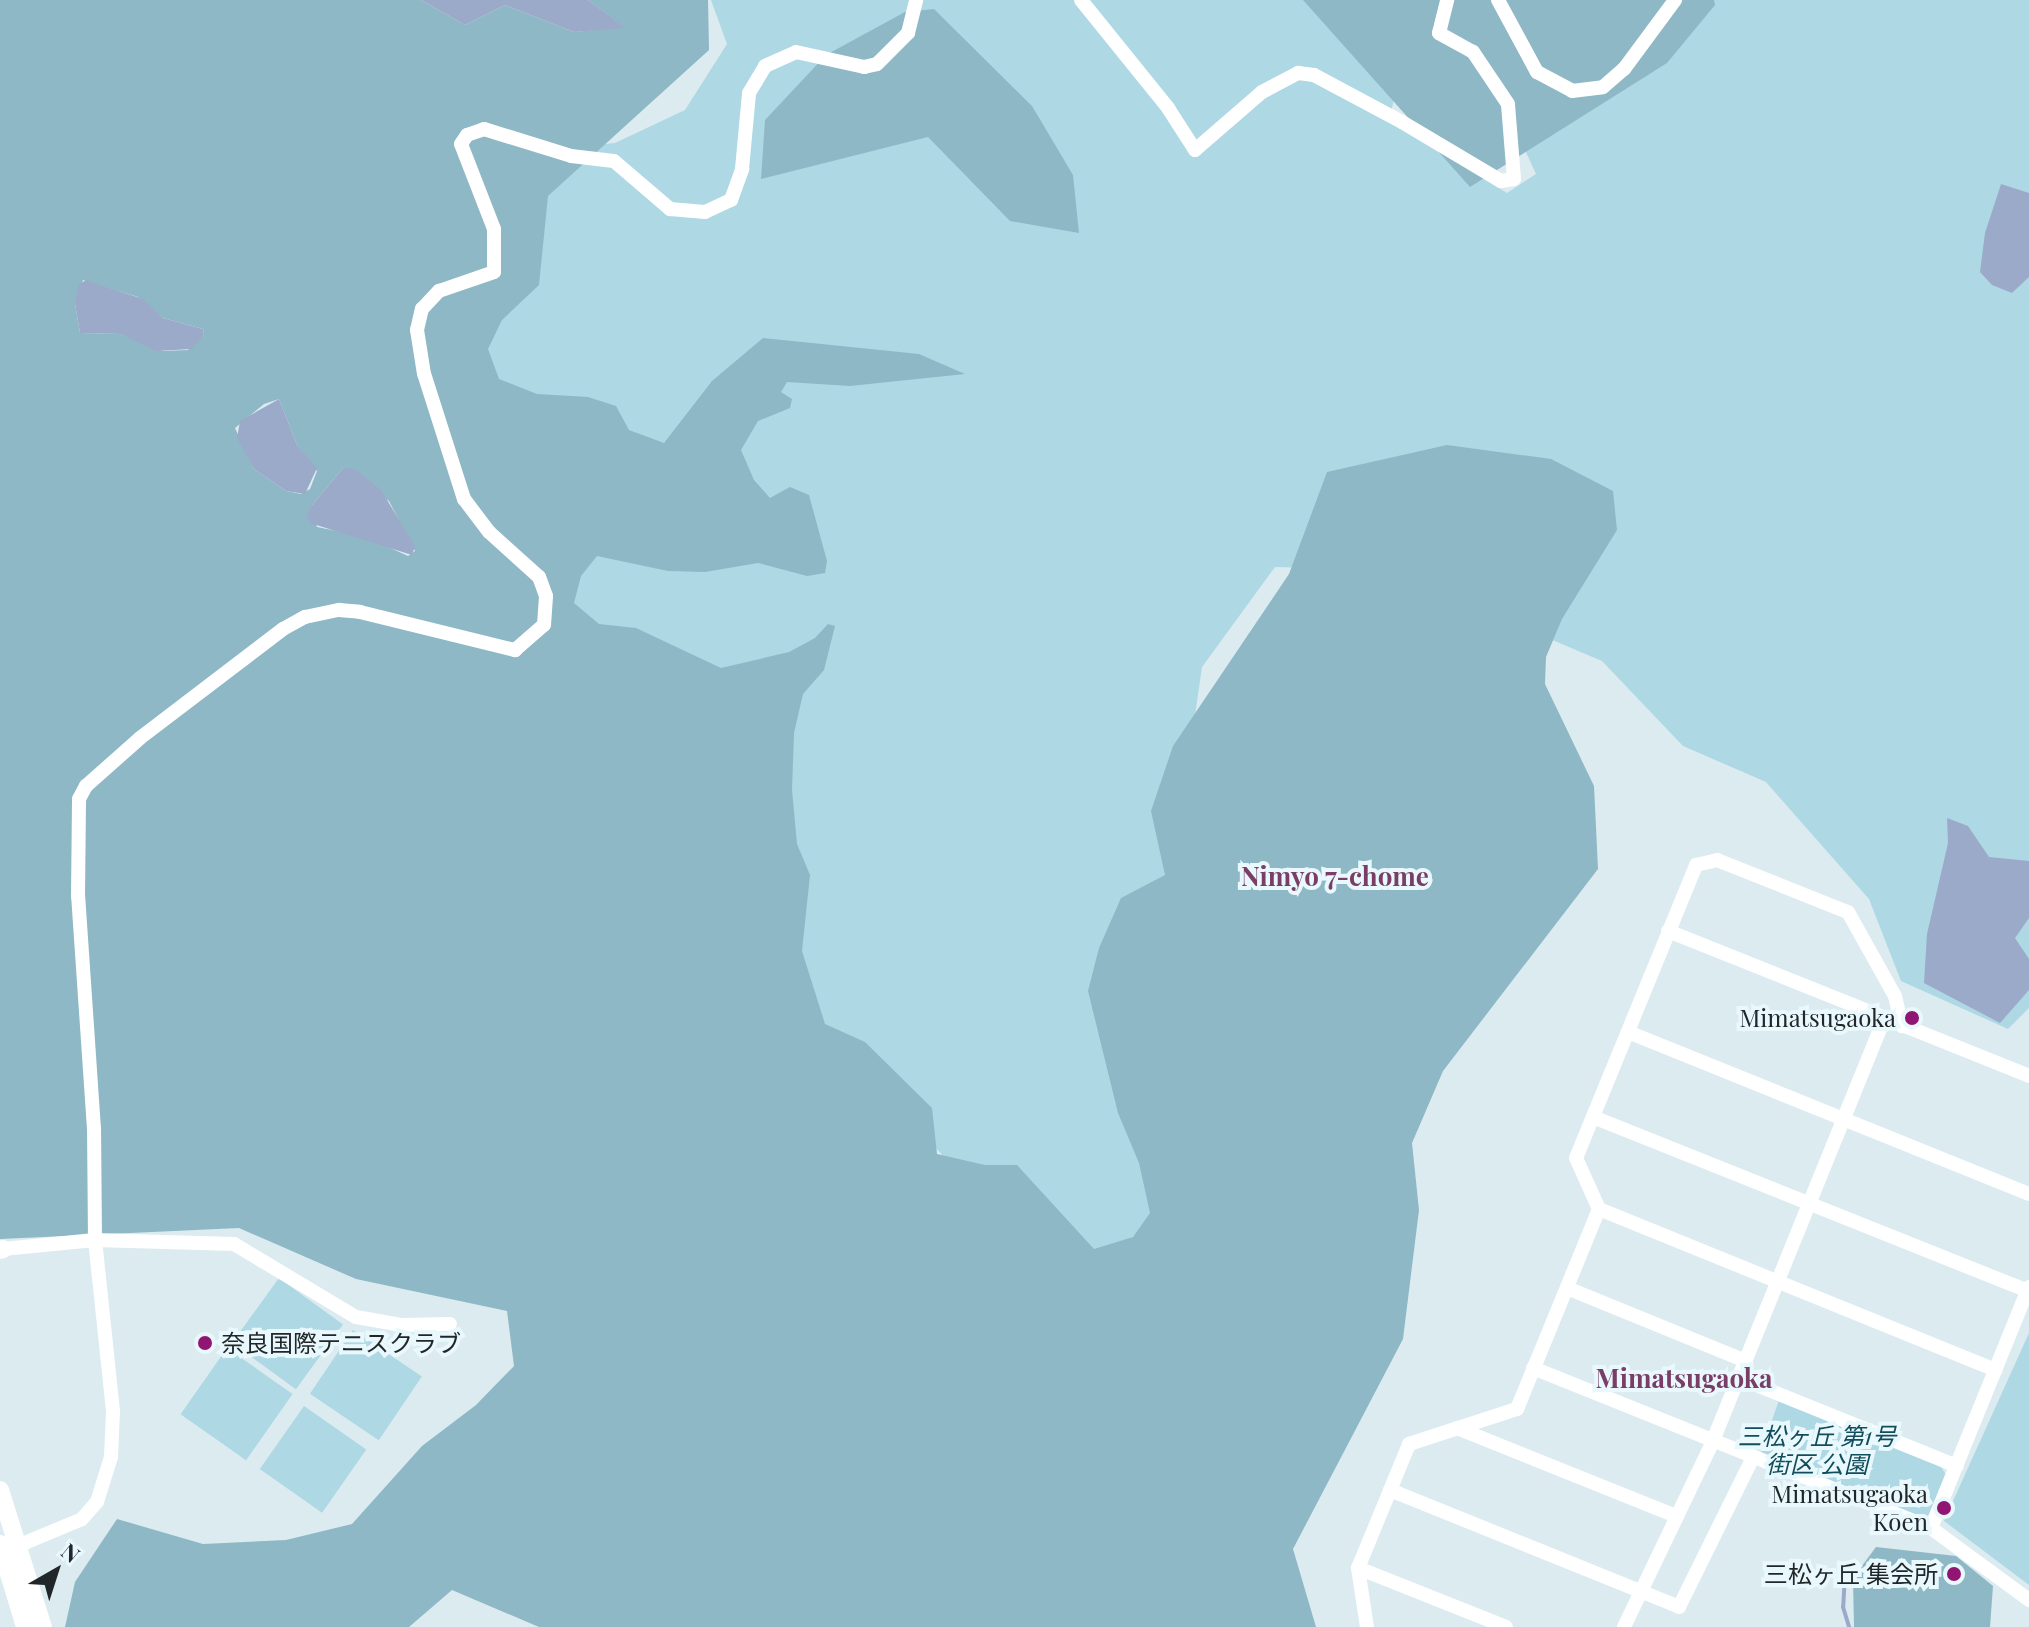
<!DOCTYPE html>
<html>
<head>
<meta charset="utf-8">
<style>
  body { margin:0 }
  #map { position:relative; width:2029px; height:1627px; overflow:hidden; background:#dbebf0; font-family:"Playfair Display","Noto Sans JP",serif }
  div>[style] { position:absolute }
  .green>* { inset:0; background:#add8e4; transform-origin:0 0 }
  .forest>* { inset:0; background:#8eb8c5 }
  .water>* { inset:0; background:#9caac9 }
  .stream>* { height:4px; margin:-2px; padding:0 2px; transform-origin:2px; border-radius:2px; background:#9caac9 }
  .minor>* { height:14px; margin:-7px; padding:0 7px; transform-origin:7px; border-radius:7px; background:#fff }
  .major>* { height:18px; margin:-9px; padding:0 9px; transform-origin:9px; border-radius:9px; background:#fff }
  .dots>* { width:22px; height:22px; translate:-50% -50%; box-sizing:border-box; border:4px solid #e8f8fd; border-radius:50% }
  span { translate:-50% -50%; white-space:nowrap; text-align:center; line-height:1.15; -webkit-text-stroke:8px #e8f8fd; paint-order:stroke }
  .poi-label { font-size:24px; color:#212729 }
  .right { translate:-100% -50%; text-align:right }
  .left { translate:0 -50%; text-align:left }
  .park-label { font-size:24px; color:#114d5b; font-style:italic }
  .neighbourhood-label { font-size:26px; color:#7a3e66; font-weight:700 }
  .north { position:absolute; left:16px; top:1531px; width:80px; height:80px; -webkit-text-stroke:6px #e8f8fd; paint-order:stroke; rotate:39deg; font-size:22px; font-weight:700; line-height:32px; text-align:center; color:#212729 }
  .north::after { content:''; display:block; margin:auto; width:28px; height:36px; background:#212729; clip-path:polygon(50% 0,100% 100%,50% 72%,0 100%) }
</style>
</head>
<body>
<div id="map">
  <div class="green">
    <div style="clip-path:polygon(711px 0,1332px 0,1400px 70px,1389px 122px,1507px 193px,1536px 174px,1508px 113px,1697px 0,2029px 0,2029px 1008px,2008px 1029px,1901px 981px,1869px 899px,1766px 782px,1683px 746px,1602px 661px,1387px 570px,1275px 567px,1202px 667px,1177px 840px,1181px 1200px,1098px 1263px,956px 1170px,792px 991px,586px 645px,438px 312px,501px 155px,615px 143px,685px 110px,727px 44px)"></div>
    <div style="left:279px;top:1278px;width:79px;height:80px;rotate:36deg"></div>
    <div style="left:353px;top:1330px;width:83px;height:77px;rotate:34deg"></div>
    <div style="clip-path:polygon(2029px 1333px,2029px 1585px,1944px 1521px)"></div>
    <div style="left:227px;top:1348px;width:80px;height:81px;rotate:35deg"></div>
    <div style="clip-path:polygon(1779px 1400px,1940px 1465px,1946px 1475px,1929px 1517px,1926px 1520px,1758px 1461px)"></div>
    <div style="left:304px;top:1406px;width:76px;height:77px;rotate:35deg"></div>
  </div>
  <div class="forest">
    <div style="clip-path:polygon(evenodd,0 0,421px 0,465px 25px,505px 5px,574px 32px,624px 27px,588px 0,708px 0,709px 50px,548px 196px,539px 285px,502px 320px,488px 349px,499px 379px,537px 394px,588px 397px,616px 406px,629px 430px,664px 443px,712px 381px,763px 338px,919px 354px,965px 374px,850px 386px,787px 382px,781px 392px,792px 399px,790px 408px,758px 421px,741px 450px,754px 480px,770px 498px,790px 487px,809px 495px,827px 561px,825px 573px,807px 576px,758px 563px,705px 572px,668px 571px,597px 556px,581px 576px,574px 603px,599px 624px,636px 628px,721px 668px,789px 652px,815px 638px,828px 624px,835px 626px,824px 670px,803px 694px,794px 733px,792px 790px,797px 844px,810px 875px,802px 951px,825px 1024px,865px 1042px,932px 1108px,937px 1154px,985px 1165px,1017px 1165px,1094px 1249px,1133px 1237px,1150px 1213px,1139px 1163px,1118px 1113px,1088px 991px,1099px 948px,1121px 898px,1165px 875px,1151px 811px,1173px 746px,1289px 574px,1327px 472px,1447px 445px,1551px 459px,1613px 491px,1617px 530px,1562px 619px,1546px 657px,1545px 684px,1594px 786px,1598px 869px,1443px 1071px,1412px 1143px,1419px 1210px,1403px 1339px,1293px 1549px,1316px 1627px,539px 1627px,452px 1590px,409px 1627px,65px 1627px,75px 1582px,117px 1519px,203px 1544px,286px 1540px,352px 1524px,422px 1446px,476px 1405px,514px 1366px,507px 1311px,356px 1279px,239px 1228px,0 1239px,0 0,83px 280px,138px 297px,163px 318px,203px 329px,204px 335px,188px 350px,163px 351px,121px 334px,80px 333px,75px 304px,83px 280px,0 0,279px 399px,297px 445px,317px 471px,310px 489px,301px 494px,286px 491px,254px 469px,235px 428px,264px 404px,279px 399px,0 0,343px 468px,389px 501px,415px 551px,408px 556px,366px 537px,317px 527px,312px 505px,343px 468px)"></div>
    <div style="clip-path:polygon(1303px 0,1714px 0,1715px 5px,1667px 63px,1470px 187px)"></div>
    <div style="clip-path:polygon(934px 9px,1032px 106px,1073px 175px,1079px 233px,1010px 221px,928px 137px,761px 179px,765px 120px,826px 55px,905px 12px)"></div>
    <div style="clip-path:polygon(1876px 1547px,1956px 1556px,1993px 1586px,1990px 1627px,1854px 1627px,1853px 1578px)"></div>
  </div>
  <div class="water">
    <div style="clip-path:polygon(421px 0,588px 0,626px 28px,574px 32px,505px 5px,465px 25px)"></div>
    <div style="clip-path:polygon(2001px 184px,2029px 193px,2029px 277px,2012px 293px,1992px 285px,1980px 272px,1985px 233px)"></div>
    <div style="clip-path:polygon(86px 280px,143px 299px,163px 318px,203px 329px,204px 335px,192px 349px,156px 351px,121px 334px,80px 333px,75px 304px,78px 285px)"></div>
    <div style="clip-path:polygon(279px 399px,297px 445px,317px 468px,305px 494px,286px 491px,254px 469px,237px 438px,240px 421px)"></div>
    <div style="clip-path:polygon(343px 468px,355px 469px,381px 490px,415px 546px,412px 555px,310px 523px,306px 517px,312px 505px)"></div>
    <div style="clip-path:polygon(1947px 818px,1968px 826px,1989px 857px,2029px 861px,2029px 918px,2015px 938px,2029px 959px,2029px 990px,2000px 1023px,1924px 983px,1927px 934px,1948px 843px)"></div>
  </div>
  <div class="stream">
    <div style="left:1845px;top:1573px;width:34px;rotate:93deg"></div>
    <div style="left:1843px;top:1607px;width:21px;rotate:73deg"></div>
  </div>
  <div class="minor">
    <div style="left:1081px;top:0;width:139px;rotate:51.1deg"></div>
    <div style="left:1168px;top:108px;width:50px;rotate:57.3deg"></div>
    <div style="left:1195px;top:150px;width:89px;rotate:-40.9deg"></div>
    <div style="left:1262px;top:92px;width:41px;rotate:-27.8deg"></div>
    <div style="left:1298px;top:73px;width:16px;rotate:7deg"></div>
    <div style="left:1314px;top:75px;width:100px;rotate:28.1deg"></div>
    <div style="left:1402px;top:122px;width:115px;rotate:30.8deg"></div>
    <div style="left:1501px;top:181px;width:13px;rotate:-9deg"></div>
    <div style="left:1514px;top:179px;width:75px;rotate:-94.6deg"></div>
    <div style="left:1508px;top:104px;width:63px;rotate:-123.9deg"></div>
    <div style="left:1473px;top:52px;width:39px;rotate:-151deg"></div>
    <div style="left:1439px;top:33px;width:34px;rotate:-76deg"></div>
    <div style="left:1498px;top:0;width:82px;rotate:61.6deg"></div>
    <div style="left:1537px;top:72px;width:40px;rotate:28deg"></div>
    <div style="left:1572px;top:91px;width:31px;rotate:-7deg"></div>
    <div style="left:1603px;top:87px;width:28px;rotate:-41deg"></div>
    <div style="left:1624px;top:69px;width:86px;rotate:-53.5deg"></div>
    <div style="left:1668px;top:931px;width:234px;rotate:21.8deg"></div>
    <div style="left:1628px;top:1032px;width:432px;rotate:22deg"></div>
    <div style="left:1593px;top:1117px;width:468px;rotate:21.8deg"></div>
    <div style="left:1599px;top:1209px;width:428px;rotate:22.1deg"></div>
    <div style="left:3px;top:1249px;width:92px;rotate:-5.6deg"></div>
    <div style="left:95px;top:1240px;width:139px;rotate:1.6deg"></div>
    <div style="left:234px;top:1244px;width:142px;rotate:30.9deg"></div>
    <div style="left:356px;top:1317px;width:47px;rotate:9.9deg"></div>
    <div style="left:402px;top:1325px;width:48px;rotate:-1.2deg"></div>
    <div style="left:1567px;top:1288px;width:193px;rotate:22.2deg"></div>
    <div style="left:1533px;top:1368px;width:429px;rotate:21.9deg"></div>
    <div style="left:1931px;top:1528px;width:122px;rotate:36.3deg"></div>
    <div style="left:1739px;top:1378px;width:235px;rotate:22deg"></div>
    <div style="left:1457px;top:1428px;width:236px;rotate:21.9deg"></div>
    <div style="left:1390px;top:1490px;width:312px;rotate:22deg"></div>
    <div style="left:1679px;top:1607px;width:165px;rotate:-63.7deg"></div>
    <div style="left:1931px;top:1528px;width:260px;rotate:-67.9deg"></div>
    <div style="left:8px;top:1550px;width:80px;rotate:-22.7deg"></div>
    <div style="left:82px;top:1519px;width:23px;rotate:-49deg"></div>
    <div style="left:97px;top:1502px;width:47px;rotate:-72.7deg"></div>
    <div style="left:111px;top:1457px;width:46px;rotate:-87.5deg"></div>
    <div style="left:113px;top:1411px;width:172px;rotate:-96deg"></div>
    <div style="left:95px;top:1240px;width:111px;rotate:-90.5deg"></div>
    <div style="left:94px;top:1129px;width:234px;rotate:-93.9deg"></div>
    <div style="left:78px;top:896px;width:97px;rotate:-89.4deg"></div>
    <div style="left:79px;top:799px;width:15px;rotate:-62deg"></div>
    <div style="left:86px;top:786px;width:72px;rotate:-41.6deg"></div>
    <div style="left:140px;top:738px;width:180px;rotate:-37.3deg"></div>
    <div style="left:283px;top:629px;width:25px;rotate:-29deg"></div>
    <div style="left:305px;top:617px;width:35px;rotate:-12deg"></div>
    <div style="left:339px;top:610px;width:21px;rotate:5deg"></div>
    <div style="left:360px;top:612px;width:160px;rotate:13.8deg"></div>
    <div style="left:515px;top:650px;width:38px;rotate:-41deg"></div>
    <div style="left:544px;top:625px;width:29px;rotate:-86deg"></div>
    <div style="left:546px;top:596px;width:20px;rotate:-110deg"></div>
    <div style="left:539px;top:577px;width:67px;rotate:-138deg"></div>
    <div style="left:489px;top:532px;width:41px;rotate:-127.1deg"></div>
    <div style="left:464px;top:499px;width:131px;rotate:-107.7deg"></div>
    <div style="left:424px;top:374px;width:45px;rotate:-99deg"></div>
    <div style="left:417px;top:330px;width:22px;rotate:-77deg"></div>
    <div style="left:422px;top:309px;width:25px;rotate:-47deg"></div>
    <div style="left:439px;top:291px;width:58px;rotate:-19.1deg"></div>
    <div style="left:494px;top:272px;width:43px;rotate:-90deg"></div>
    <div style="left:494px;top:229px;width:91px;rotate:-111.2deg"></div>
    <div style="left:461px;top:144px;width:11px;rotate:-56deg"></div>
    <div style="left:467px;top:135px;width:18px;rotate:-19deg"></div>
    <div style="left:484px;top:129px;width:91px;rotate:17.2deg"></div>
    <div style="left:571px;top:156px;width:43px;rotate:6.6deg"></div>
    <div style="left:614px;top:161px;width:74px;rotate:40.6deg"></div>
    <div style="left:670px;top:209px;width:35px;rotate:5deg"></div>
    <div style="left:705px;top:212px;width:29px;rotate:-25deg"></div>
    <div style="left:731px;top:200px;width:33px;rotate:-70deg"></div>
    <div style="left:742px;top:169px;width:76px;rotate:-84.7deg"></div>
    <div style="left:749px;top:93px;width:31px;rotate:-59deg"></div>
    <div style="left:765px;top:66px;width:34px;rotate:-24deg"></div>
    <div style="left:796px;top:52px;width:70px;rotate:12.4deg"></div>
    <div style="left:864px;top:67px;width:13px;rotate:-13deg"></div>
    <div style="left:877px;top:64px;width:44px;rotate:-45deg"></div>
    <div style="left:908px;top:33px;width:34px;rotate:-76deg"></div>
    <div style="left:1358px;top:1568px;width:159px;rotate:21.7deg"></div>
    <div style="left:1367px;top:1627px;width:60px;rotate:-98.7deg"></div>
    <div style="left:1358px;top:1568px;width:134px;rotate:-67.6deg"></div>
    <div style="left:1409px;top:1444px;width:114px;rotate:-18deg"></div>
    <div style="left:1517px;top:1409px;width:216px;rotate:-67.7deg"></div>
    <div style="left:1599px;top:1209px;width:56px;rotate:-114.3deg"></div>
    <div style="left:1576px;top:1158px;width:317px;rotate:-67.7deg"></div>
    <div style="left:1696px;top:865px;width:22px;rotate:-13deg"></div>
    <div style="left:1717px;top:860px;width:141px;rotate:21.7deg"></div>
    <div style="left:1848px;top:912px;width:96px;rotate:60.8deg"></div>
    <div style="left:1895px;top:996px;width:31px;rotate:77deg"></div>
    <div style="left:1624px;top:1627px;width:204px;rotate:-64.4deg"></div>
    <div style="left:1712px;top:1443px;width:459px;rotate:-67.9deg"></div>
    <div style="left:1885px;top:1018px;width:155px;rotate:21.9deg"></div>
  </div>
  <div class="major">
    <div style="left:0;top:1250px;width:3px;rotate:-18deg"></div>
    <div style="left:0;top:1490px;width:144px;rotate:72.6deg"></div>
    <div style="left:0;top:1544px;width:87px;rotate:73.2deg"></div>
  </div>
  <div class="dots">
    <div style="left:1912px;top:1018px;background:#911572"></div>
    <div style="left:205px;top:1343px;background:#911572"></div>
    <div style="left:1944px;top:1508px;background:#911572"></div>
    <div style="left:1954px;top:1574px;background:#911572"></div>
  </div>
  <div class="poi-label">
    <span class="right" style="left:1896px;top:1018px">Mimatsugaoka</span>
    <span class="left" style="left:221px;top:1343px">奈良国際テニスクラブ</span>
    <span class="right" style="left:1928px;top:1508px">Mimatsugaoka<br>Kōen</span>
    <span class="right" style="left:1938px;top:1574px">三松ヶ丘 集会所</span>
  </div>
  <div class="park-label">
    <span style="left:1817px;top:1450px">三松ヶ丘 第1号<br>街区 公園</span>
  </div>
  <div class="neighbourhood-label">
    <span style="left:1335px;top:876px">Nimyo 7-chome</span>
    <span style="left:1684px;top:1378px">Mimatsugaoka</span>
  </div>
  <div class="north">N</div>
</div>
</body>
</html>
